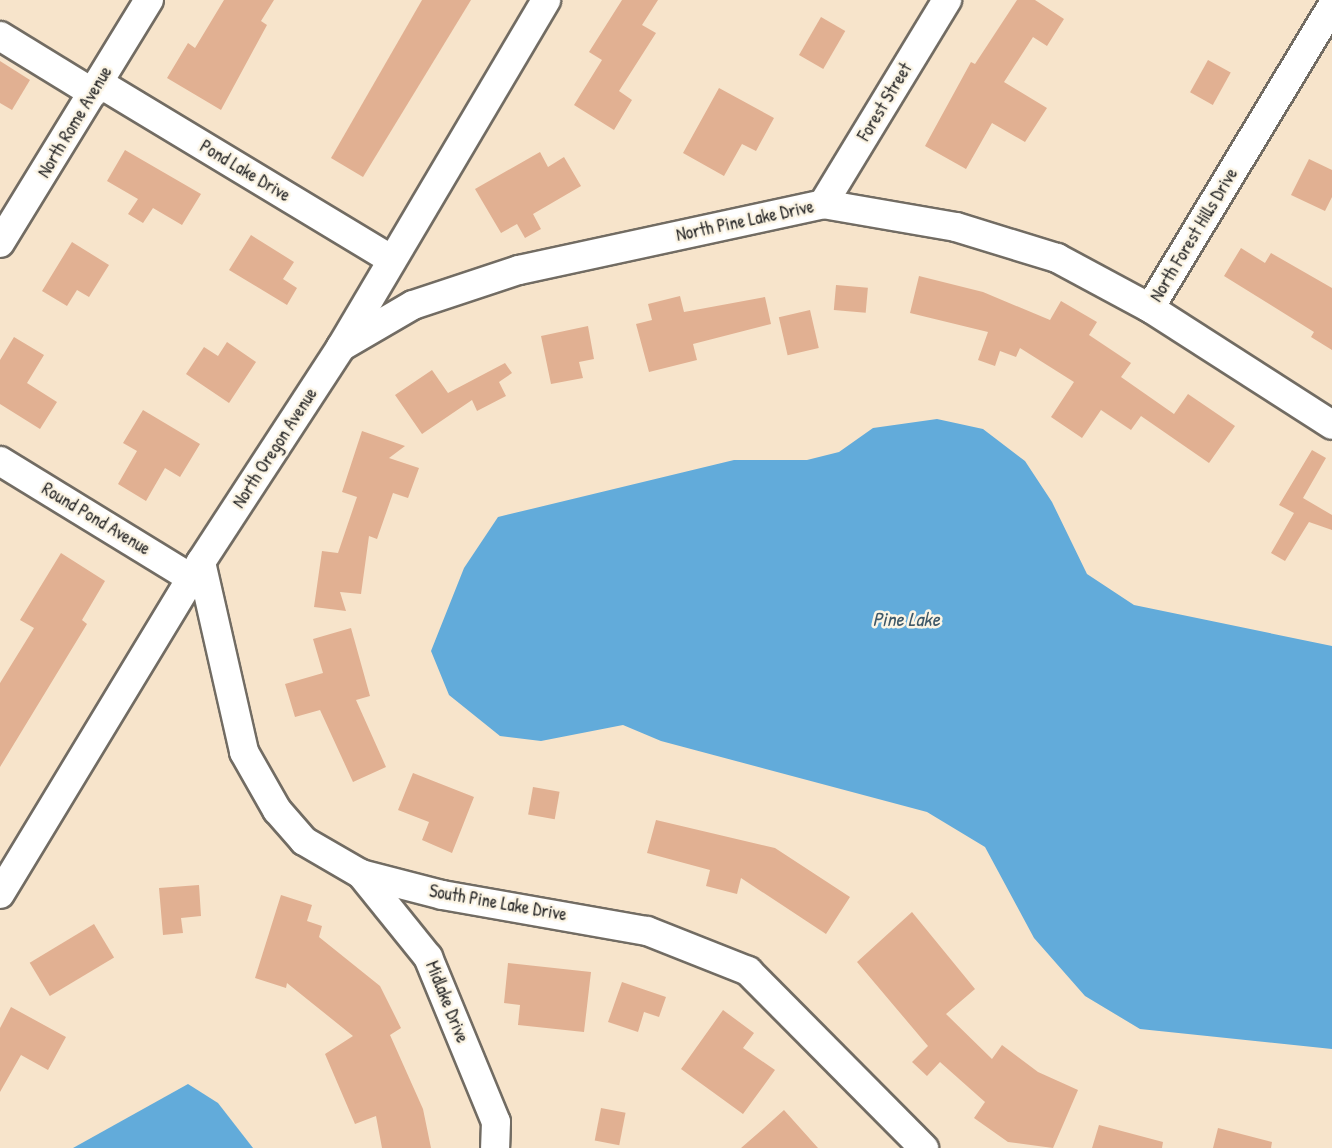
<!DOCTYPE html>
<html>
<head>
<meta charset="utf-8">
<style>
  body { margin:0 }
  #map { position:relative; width:1332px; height:1148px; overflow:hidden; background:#f7e4cb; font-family:"Patrick Hand",sans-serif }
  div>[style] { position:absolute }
  .water>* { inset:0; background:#62abda }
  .building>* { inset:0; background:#e1b092; transform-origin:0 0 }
  .roads { filter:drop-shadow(2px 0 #726c63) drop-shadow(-2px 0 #726c63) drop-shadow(0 2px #726c63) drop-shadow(0 -2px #726c63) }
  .minor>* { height:28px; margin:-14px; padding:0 14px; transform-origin:14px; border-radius:14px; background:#fff }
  span { translate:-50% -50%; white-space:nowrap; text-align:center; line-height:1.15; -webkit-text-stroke:5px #fcf5e5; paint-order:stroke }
  .street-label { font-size:18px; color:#2b2b2b }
  .water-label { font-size:20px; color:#3e5868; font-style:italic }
</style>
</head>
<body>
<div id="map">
  <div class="water">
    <div style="clip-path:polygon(937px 419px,983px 429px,1025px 461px,1052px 502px,1087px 574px,1134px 605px,1332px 646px,1332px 1049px,1140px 1029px,1085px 996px,1034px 938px,985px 847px,927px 812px,661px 741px,623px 725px,541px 741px,500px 736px,449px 695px,431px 651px,464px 568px,498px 517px,734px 460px,807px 460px,839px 452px,873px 428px)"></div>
    <div style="clip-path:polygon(188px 1084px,218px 1103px,253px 1148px,73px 1148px)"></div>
  </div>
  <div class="building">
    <div style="clip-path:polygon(224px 0,274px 0,261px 21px,267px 25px,221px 110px,167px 78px,188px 43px,195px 48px)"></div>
    <div style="clip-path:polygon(422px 0,471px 0,363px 177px,331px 158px)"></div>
    <div style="clip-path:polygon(622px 0,658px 0,642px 25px,656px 33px,619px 91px,632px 100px,614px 130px,574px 105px,602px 60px,589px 52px)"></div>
    <div style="clip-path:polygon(1017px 0,1035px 0,1064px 19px,1047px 46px,1033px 37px,1004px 82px,1047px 108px,1025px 142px,992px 123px,966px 169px,925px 146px,971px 62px,975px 64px)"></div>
    <div style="left:821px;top:17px;width:28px;height:44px;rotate:30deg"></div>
    <div style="left:1208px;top:60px;width:26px;height:37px;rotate:29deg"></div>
    <div style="clip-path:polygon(0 61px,30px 80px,12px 110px,0 103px)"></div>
    <div style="clip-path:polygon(719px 88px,774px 118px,756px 151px,742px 144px,724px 176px,683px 153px)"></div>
    <div style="clip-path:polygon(125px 150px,201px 194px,182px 225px,153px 208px,143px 223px,128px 214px,138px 199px,107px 181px)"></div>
    <div style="clip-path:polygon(540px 152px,548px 167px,564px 157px,581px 186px,533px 214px,541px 229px,525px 238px,517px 224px,501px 233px,475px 189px)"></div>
    <div style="clip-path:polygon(1309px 159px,1332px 170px,1332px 197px,1325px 211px,1291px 195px)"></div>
    <div style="clip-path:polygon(251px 235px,294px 262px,283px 279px,297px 288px,287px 305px,229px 270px)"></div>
    <div style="clip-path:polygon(72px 242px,109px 265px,89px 297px,77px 290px,67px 306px,42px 291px)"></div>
    <div style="clip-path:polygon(1241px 248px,1265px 263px,1271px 253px,1332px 288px,1332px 350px,1311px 337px,1314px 332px,1224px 276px)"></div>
    <div style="clip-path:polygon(919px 276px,983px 292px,1050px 320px,1061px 301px,1097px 322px,1089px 335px,1131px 363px,1121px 377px,1174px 414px,1188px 394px,1235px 426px,1209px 463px,1141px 416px,1131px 430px,1101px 410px,1082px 438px,1051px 417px,1074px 382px,1020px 348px,1016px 357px,1000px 351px,995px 366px,978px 360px,988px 332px,910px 313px)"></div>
    <div style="left:836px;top:285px;width:32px;height:25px;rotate:5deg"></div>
    <div style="clip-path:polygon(680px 296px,684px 312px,765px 297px,771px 324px,693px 344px,697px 360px,649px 372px,636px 324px,652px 320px,648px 304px)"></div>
    <div style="left:810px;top:310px;width:39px;height:32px;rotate:77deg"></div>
    <div style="clip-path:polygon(588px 326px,594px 359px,579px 362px,583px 378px,551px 384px,541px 336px)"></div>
    <div style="clip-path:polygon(14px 337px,44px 355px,27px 383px,57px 402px,40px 429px,0 404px,0 360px)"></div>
    <div style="clip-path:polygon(227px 342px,256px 362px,229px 403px,186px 374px,204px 347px,218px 356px)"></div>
    <div style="clip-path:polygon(505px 363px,512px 373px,499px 382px,506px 396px,477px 411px,472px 400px,422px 434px,395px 395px,432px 370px,448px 393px)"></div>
    <div style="clip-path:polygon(143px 410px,200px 444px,180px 477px,165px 468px,146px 501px,118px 484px,137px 451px,123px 443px)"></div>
    <div style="clip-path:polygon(362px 431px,405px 446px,389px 458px,419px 468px,408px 498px,393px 493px,377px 539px,369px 536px,361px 594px,340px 592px,346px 611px,314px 607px,322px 551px,338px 553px,357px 497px,342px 492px)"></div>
    <div style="clip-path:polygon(1312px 450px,1326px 458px,1303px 498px,1332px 515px,1332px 530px,1309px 522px,1285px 561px,1271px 553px,1294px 513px,1279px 505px)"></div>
    <div style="clip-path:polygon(61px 553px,105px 581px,82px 620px,87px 624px,0 767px,0 683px,34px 628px,20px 620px)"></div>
    <div style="clip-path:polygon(351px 628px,370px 696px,356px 700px,386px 767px,353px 782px,320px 710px,295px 717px,285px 684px,323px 673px,313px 639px)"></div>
    <div style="clip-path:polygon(413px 773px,474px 797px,452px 853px,422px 840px,429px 822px,398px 810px)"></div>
    <div style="left:533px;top:787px;width:27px;height:28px;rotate:10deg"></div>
    <div style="clip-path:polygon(656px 820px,775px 848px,850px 897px,826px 934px,741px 878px,737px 894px,706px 886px,710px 870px,647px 853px)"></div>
    <div style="clip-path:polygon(199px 885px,201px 916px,181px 918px,183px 933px,163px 935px,159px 888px)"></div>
    <div style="clip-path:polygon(281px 895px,312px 905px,307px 921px,322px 926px,319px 937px,380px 986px,401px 1028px,390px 1035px,423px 1109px,431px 1148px,382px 1148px,376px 1116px,355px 1124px,325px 1054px,353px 1036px,287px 983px,286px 988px,255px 978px)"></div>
    <div style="clip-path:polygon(912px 912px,975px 989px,946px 1014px,992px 1059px,1002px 1045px,1038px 1072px,1078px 1090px,1053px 1148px,1008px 1142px,974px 1118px,985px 1102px,940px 1062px,927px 1076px,912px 1062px,928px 1046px,857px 962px)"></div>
    <div style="left:94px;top:924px;width:39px;height:75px;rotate:59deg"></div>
    <div style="clip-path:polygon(508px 963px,591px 972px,584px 1032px,518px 1025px,520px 1005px,504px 1003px)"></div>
    <div style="clip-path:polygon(622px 982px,666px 997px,659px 1017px,644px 1012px,638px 1032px,608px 1022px)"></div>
    <div style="clip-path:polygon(11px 1007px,66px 1037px,48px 1070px,21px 1055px,0 1092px,0 1028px)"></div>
    <div style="clip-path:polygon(723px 1010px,754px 1033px,743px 1048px,775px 1070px,743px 1114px,681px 1069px)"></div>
    <div style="left:601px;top:1108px;width:25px;height:33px;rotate:11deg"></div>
    <div style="clip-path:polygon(784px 1110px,818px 1148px,741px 1148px,764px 1128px)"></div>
    <div style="clip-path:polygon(1099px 1125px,1163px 1142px,1162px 1148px,1092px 1148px)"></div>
    <div style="clip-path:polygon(1218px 1128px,1272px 1142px,1271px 1148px,1213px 1148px)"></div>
  </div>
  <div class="roads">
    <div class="minor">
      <div style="left:0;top:36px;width:109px;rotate:31.5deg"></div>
      <div style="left:99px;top:83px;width:341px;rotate:31.1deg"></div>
      <div style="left:823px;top:204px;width:239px;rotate:-58.7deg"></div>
      <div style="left:0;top:243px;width:285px;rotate:-58.5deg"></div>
      <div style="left:1150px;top:308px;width:353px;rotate:-58.9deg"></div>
      <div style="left:341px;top:347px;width:83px;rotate:-30.3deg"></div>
      <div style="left:413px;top:305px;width:112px;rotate:-18.3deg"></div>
      <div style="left:519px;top:270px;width:311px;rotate:-12.2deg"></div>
      <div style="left:823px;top:204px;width:135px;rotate:9.8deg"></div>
      <div style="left:956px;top:227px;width:106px;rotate:17.1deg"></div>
      <div style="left:1057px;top:258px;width:106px;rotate:28.3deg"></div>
      <div style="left:1150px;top:308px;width:216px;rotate:32.7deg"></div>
      <div style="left:0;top:461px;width:224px;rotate:31.5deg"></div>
      <div style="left:201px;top:562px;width:195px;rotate:77.2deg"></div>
      <div style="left:244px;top:752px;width:67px;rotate:60.4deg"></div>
      <div style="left:277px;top:810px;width:41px;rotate:48.9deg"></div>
      <div style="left:304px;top:841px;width:66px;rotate:30.1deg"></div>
      <div style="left:361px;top:874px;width:84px;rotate:14.5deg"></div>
      <div style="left:442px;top:895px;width:208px;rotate:10deg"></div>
      <div style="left:647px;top:931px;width:109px;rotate:21.6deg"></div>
      <div style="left:748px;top:971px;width:250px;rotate:45.2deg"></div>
      <div style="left:361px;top:874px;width:107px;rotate:51.1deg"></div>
      <div style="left:428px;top:957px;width:178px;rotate:67.6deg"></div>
      <div style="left:496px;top:1122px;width:26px;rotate:92deg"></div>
      <div style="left:0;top:894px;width:388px;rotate:-58.8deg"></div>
      <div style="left:201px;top:562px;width:257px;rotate:-56.9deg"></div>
      <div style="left:341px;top:347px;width:403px;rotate:-59.4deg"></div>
    </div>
  </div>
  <div class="street-label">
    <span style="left:885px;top:102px;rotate:-59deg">Forest Street</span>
    <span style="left:75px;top:122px;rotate:-59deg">North Rome Avenue</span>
    <span style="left:245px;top:171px;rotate:31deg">Pond Lake Drive</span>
    <span style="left:745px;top:221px;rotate:-12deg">North Pine Lake Drive</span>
    <span style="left:1194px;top:235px;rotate:-59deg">North Forest Hills Drive</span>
    <span style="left:275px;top:448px;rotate:-57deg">North Oregon Avenue</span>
    <span style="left:96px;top:519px;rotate:31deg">Round Pond Avenue</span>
    <span style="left:498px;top:903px;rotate:10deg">South Pine Lake Drive</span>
    <span style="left:447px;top:1002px;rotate:68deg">Midlake Drive</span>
  </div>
  <div class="water-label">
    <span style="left:906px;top:618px">Pine Lake</span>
  </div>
</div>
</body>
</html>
